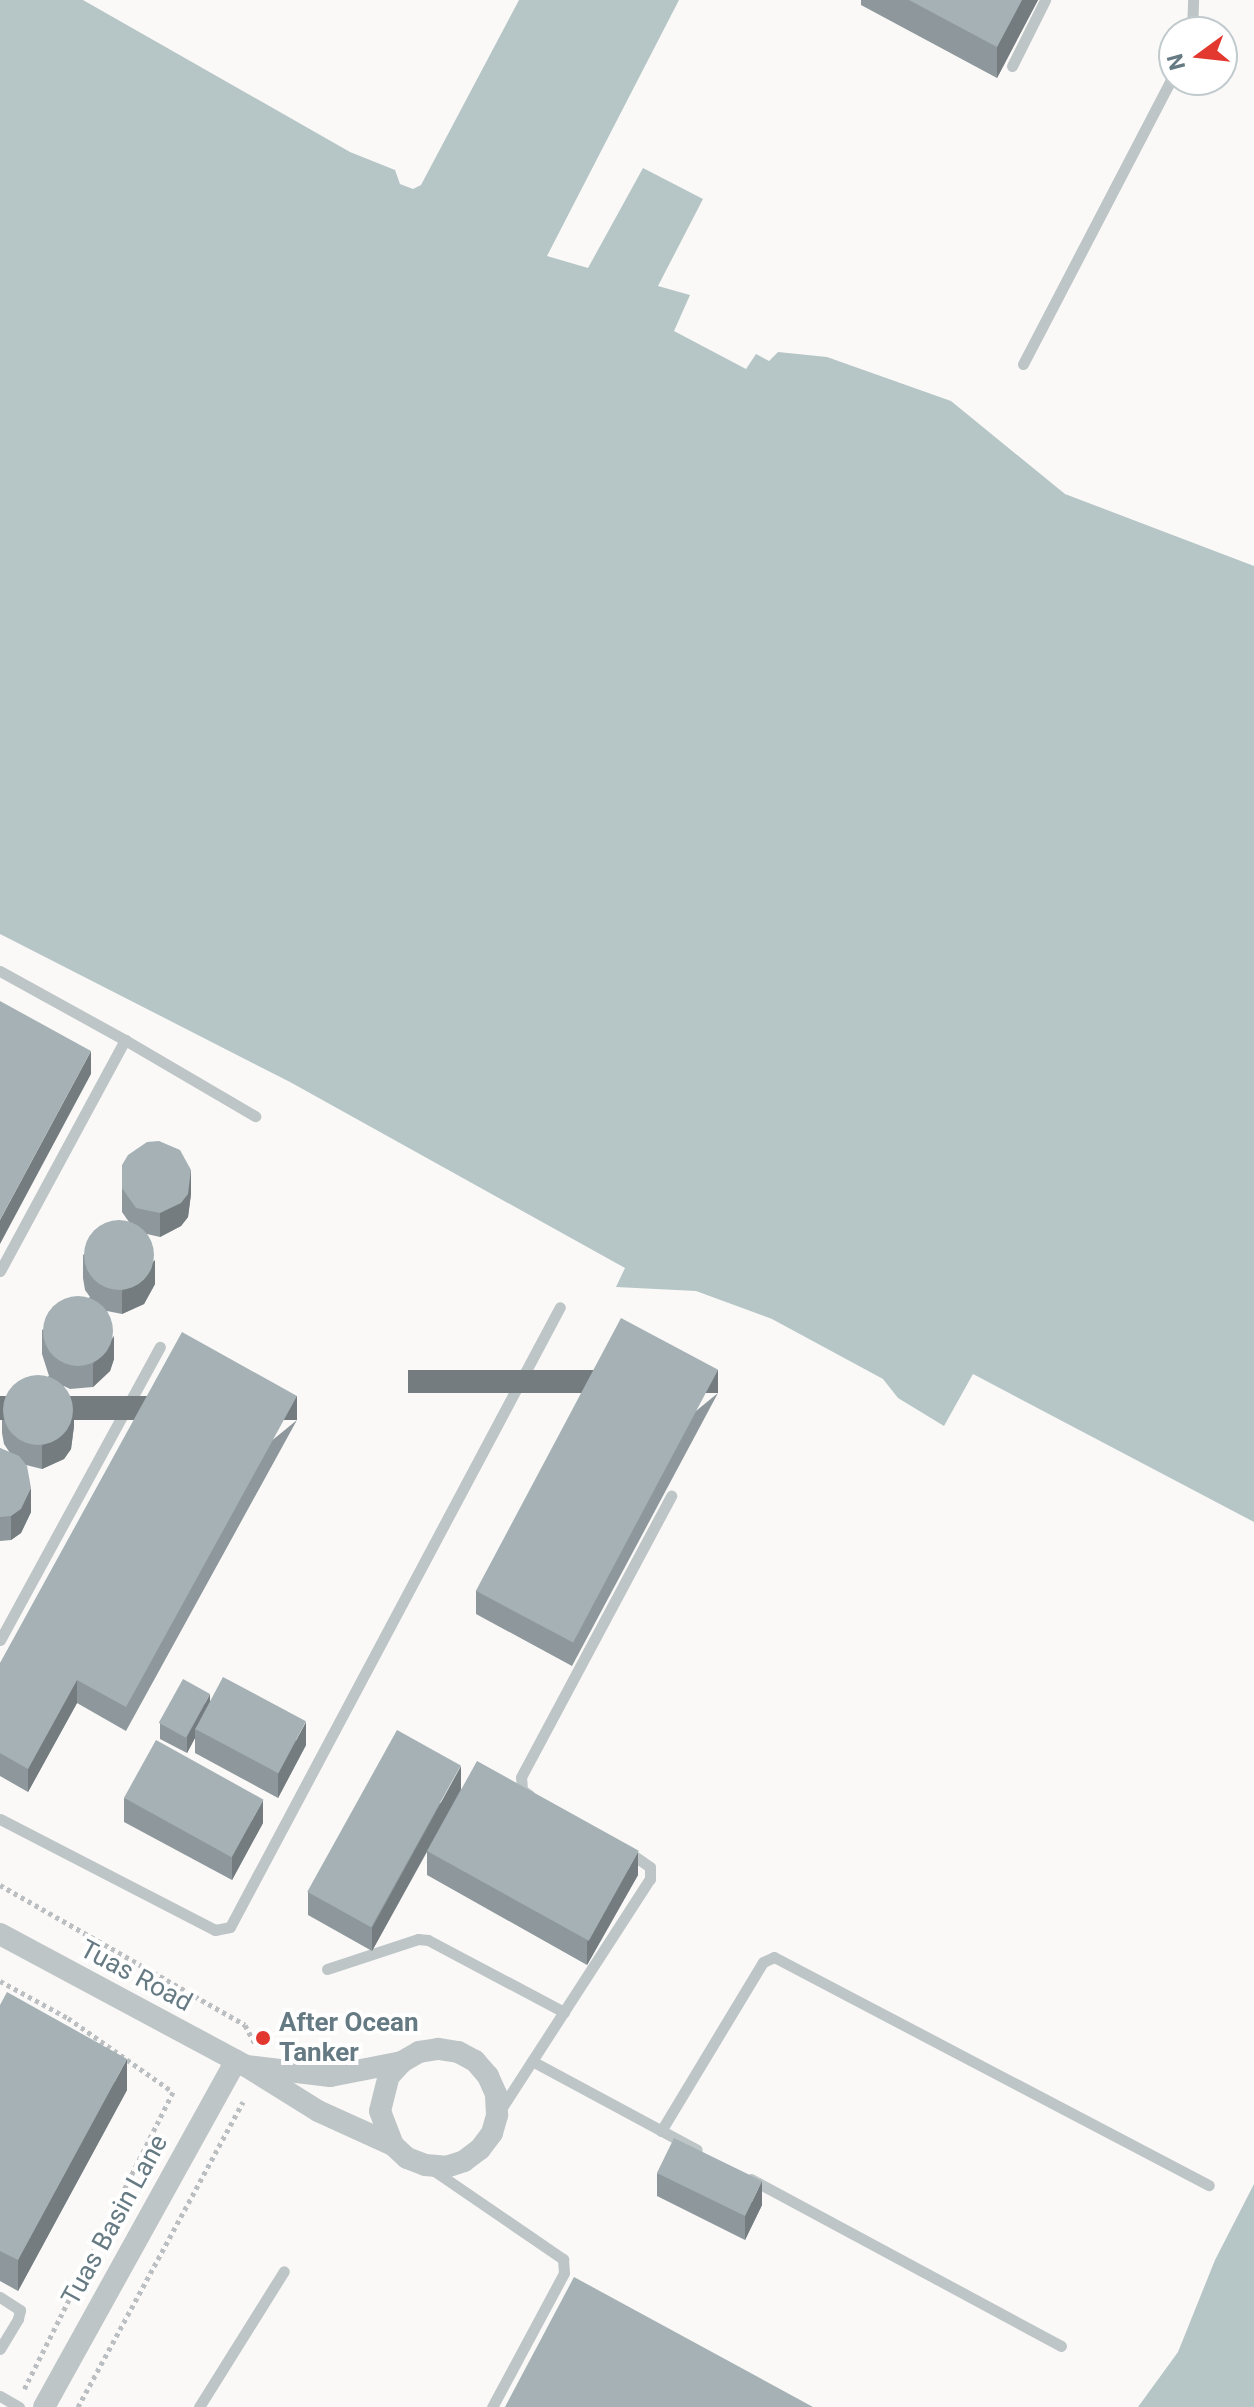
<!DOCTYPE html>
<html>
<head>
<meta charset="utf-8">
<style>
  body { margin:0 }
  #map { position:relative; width:1254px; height:2407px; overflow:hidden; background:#faf9f7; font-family:Roboto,sans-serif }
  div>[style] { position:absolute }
  .water>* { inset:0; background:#b6c6c7 }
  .path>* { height:5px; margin-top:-2.5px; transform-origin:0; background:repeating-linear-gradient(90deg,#bbbfc1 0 4px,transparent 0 8px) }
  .lane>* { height:11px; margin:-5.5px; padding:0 5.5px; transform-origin:5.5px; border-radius:5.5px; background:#bec5c7 }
  .street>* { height:22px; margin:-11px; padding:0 11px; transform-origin:11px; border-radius:11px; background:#bec5c7 }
  .wall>* { inset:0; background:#8e989c }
  .shaded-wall>* { inset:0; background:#747c7f; transform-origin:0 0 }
  .building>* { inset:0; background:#a5b1b5; transform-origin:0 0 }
  .round { border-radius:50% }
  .dots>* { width:22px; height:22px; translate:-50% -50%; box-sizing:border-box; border:4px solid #fff; border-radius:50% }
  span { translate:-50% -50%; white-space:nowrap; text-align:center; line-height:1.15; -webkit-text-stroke:8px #fff; paint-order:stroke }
  .street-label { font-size:26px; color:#657a82 }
  .poi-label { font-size:26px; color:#657a82; font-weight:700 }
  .left { translate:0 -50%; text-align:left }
  .north { position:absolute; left:1158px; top:16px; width:80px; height:80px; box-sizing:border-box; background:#fff; border:2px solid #c1cacd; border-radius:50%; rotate:255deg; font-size:22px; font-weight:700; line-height:32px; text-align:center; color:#657a82 }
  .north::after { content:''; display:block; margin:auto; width:28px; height:36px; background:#e2382f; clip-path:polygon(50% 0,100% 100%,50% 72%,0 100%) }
</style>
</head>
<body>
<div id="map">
  <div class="water">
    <div style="clip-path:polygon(0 0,83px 0,350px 152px,395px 170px,400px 184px,413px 189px,421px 185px,519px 0,679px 0,547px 256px,588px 268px,643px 168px,703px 199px,658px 286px,690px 295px,674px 331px,746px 369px,756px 354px,769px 361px,778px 352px,827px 357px,951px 401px,1065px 494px,1254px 566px,1254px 1522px,973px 1374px,944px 1426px,898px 1398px,883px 1379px,772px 1319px,696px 1291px,616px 1287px,625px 1268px,290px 1082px,0 934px)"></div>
    <div style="clip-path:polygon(1254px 2184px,1254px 2407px,1138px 2407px,1178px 2352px,1215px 2260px)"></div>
  </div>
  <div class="path">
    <div style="left:0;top:1885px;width:282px;rotate:29.7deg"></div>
    <div style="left:245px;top:2025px;width:21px;rotate:62deg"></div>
    <div style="left:0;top:1981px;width:77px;rotate:28.6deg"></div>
    <div style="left:68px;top:2018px;width:128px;rotate:35.2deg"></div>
    <div style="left:173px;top:2092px;width:333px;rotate:116.6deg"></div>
    <div style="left:78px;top:2407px;width:347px;rotate:-61.6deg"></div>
  </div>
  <div class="lane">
    <div style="left:1192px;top:32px;width:32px;rotate:-88deg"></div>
    <div style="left:1012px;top:66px;width:74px;rotate:-63.4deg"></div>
    <div style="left:1023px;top:364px;width:327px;rotate:-62.5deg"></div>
    <div style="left:0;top:971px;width:143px;rotate:28.9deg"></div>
    <div style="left:0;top:1271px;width:263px;rotate:-61.6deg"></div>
    <div style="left:125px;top:1040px;width:151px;rotate:30.3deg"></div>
    <div style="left:0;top:1640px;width:334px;rotate:-61.4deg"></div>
    <div style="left:529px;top:1795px;width:9px;rotate:-144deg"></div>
    <div style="left:522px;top:1790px;width:13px;rotate:-94deg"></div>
    <div style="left:521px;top:1777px;width:319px;rotate:-61.9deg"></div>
    <div style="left:0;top:1819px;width:242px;rotate:27.3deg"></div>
    <div style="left:215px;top:1930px;width:15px;rotate:-11deg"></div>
    <div style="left:230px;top:1927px;width:702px;rotate:-61.98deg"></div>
    <div style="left:327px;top:1969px;width:96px;rotate:-18.2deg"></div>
    <div style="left:418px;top:1939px;width:10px;rotate:6deg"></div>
    <div style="left:428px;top:1940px;width:154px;rotate:27.9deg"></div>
    <div style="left:532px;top:2061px;width:187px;rotate:28.3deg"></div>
    <div style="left:499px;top:2112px;width:278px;rotate:-57.1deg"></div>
    <div style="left:650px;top:1879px;width:12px;rotate:-90deg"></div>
    <div style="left:650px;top:1867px;width:28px;rotate:-145deg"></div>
    <div style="left:661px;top:2131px;width:197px;rotate:-58.9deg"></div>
    <div style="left:763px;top:1962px;width:12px;rotate:-24deg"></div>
    <div style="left:774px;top:1957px;width:491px;rotate:27.7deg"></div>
    <div style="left:433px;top:2170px;width:158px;rotate:34.4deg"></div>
    <div style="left:563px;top:2259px;width:14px;rotate:86deg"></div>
    <div style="left:564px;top:2273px;width:152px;rotate:118.2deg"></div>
    <div style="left:751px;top:2179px;width:352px;rotate:28.3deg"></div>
    <div style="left:0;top:2297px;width:24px;rotate:33deg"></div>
    <div style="left:20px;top:2310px;width:9px;rotate:103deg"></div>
    <div style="left:18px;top:2319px;width:35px;rotate:121deg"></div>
    <div style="left:0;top:2396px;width:22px;rotate:30deg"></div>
    <div style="left:199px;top:2407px;width:160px;rotate:-58deg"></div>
  </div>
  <div class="street">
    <div style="left:0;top:1934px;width:279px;rotate:28.2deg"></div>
    <div style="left:246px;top:2066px;width:85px;rotate:32deg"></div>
    <div style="left:318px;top:2111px;width:82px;rotate:24.4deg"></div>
    <div style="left:393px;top:2145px;width:19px;rotate:43deg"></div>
    <div style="left:407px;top:2158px;width:19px;rotate:21deg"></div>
    <div style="left:425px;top:2165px;width:21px;rotate:5deg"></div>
    <div style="left:446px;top:2167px;width:19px;rotate:-18deg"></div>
    <div style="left:464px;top:2161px;width:20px;rotate:-37deg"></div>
    <div style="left:480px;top:2149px;width:20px;rotate:-53deg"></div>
    <div style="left:492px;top:2133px;width:19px;rotate:-74deg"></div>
    <div style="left:497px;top:2115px;width:21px;rotate:-93deg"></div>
    <div style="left:496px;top:2094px;width:20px;rotate:-114deg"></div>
    <div style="left:488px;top:2076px;width:20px;rotate:-131deg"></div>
    <div style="left:475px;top:2061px;width:19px;rotate:-152deg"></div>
    <div style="left:458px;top:2052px;width:20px;rotate:-171deg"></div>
    <div style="left:438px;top:2049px;width:19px;rotate:171deg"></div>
    <div style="left:419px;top:2052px;width:20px;rotate:150deg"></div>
    <div style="left:402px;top:2062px;width:73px;rotate:169deg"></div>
    <div style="left:330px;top:2076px;width:85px;rotate:-173.2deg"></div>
    <div style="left:393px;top:2145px;width:36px;rotate:-111deg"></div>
    <div style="left:380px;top:2111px;width:36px;rotate:-76deg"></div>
    <div style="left:389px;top:2076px;width:19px;rotate:-47deg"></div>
    <div style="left:44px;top:2407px;width:396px;rotate:-61deg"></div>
  </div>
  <div class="wall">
    <div style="clip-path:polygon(861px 0,1038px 0,997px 78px,861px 5px)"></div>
    <div style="clip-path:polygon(122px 1165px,191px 1194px,188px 1217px,181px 1226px,160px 1237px,147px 1234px,155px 1284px,144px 1304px,122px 1314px,107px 1311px,114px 1359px,110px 1371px,93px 1387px,70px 1389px,64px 1386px,74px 1426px,71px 1449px,64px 1459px,42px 1469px,26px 1465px,31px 1512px,21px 1533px,11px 1540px,0 1541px,0 1448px,10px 1453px,4px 1444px,2px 1433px,2px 1409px,49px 1376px,42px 1354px,42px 1330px,90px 1297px,85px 1290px,83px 1278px,83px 1255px,129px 1222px,122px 1212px)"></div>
    <div style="clip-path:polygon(718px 1393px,572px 1666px,476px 1614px,476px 1591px)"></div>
    <div style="clip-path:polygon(297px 1420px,126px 1731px,77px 1703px,28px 1792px,0 1776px,0 1663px)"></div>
    <div style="clip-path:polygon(210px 1701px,306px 1745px,278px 1798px,195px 1753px,195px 1738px,187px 1753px,160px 1739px,160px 1723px)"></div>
    <div style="clip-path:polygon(461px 1789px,638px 1875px,587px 1965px,427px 1875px,427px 1852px,372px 1951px,308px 1915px,308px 1892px)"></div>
    <div style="clip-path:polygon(124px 1798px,263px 1823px,232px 1880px,124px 1822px)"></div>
    <div style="clip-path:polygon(0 2005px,127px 2090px,18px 2291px,0 2281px)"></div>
    <div style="clip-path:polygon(657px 2173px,762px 2205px,745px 2240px,657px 2196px)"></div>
  </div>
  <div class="shaded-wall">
    <div style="clip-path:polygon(1022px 0,1038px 0,997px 78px,997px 47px)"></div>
    <div style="clip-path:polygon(91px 1051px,91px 1074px,0 1244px,0 1220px)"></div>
    <div style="clip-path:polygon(191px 1170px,191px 1194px,188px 1217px,181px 1226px,160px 1237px,160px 1213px)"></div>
    <div style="clip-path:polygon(155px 1260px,155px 1284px,144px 1304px,122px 1314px,122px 1291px)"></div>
    <div style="clip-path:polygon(114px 1336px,114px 1359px,110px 1371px,93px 1387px,93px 1364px)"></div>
    <div style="left:718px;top:1370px;width:23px;height:310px;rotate:90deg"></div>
    <div style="left:297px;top:1396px;width:24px;height:355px;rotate:90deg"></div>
    <div style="clip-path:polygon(74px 1403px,74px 1426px,71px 1449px,64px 1459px,42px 1469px,42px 1446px)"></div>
    <div style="clip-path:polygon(31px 1488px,31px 1512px,21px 1533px,11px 1540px,11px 1516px)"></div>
    <div style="clip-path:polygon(77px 1680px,77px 1703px,28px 1792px,28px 1769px)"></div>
    <div style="clip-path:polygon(210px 1694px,210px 1710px,195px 1729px,195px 1738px,187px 1753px,187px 1737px)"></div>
    <div style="clip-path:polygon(306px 1722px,306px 1745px,278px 1798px,278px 1774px)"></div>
    <div style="clip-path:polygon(461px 1766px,461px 1789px,372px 1951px,372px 1928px)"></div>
    <div style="clip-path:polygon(263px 1800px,263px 1823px,232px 1880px,232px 1857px)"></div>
    <div style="clip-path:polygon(638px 1852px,638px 1875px,587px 1965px,587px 1942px)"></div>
    <div style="clip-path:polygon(127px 2059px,127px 2090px,18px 2291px,18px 2260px)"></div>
    <div style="clip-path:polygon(762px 2181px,762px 2205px,745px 2240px,745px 2216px)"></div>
  </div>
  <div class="building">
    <div style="clip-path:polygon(909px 0,1022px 0,997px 47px)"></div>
    <div style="clip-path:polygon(0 1001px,91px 1051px,0 1220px)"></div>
    <div style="clip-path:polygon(159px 1141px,180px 1150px,191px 1170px,188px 1194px,181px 1203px,160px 1213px,136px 1208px,122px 1188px,122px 1165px,128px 1155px,147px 1142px)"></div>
    <div class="round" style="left:84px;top:1220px;width:70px;height:70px"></div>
    <div class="round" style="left:43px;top:1296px;width:70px;height:70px"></div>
    <div style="left:621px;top:1318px;width:110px;height:309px;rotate:28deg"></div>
    <div style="clip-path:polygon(182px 1332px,297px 1396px,126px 1707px,77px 1680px,28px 1769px,0 1753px,0 1663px)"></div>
    <div class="round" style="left:3px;top:1375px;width:70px;height:70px"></div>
    <div style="clip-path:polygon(0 1448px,19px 1456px,27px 1466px,31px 1488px,21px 1509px,11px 1516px,0 1517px)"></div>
    <div style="left:223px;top:1677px;width:94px;height:59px;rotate:28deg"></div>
    <div style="left:183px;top:1679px;width:31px;height:50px;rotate:29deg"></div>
    <div style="left:397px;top:1730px;width:73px;height:185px;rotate:29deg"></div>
    <div style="left:156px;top:1740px;width:123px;height:66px;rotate:29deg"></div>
    <div style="left:477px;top:1761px;width:185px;height:103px;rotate:29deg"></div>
    <div style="clip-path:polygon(7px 1992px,127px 2059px,18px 2260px,0 2251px,0 2005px)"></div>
    <div style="left:674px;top:2138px;width:98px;height:39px;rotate:26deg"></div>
    <div style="clip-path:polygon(574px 2277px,813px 2407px,505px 2407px)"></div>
  </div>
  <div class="dots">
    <div style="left:263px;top:2038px;background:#e2382f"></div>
  </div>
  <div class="street-label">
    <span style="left:136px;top:1976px;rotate:28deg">Tuas Road</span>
    <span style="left:115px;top:2220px;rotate:-61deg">Tuas Basin Lane</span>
  </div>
  <div class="poi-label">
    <span class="left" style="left:279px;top:2038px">After Ocean<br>Tanker</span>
  </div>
  <div class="north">N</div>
</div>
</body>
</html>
